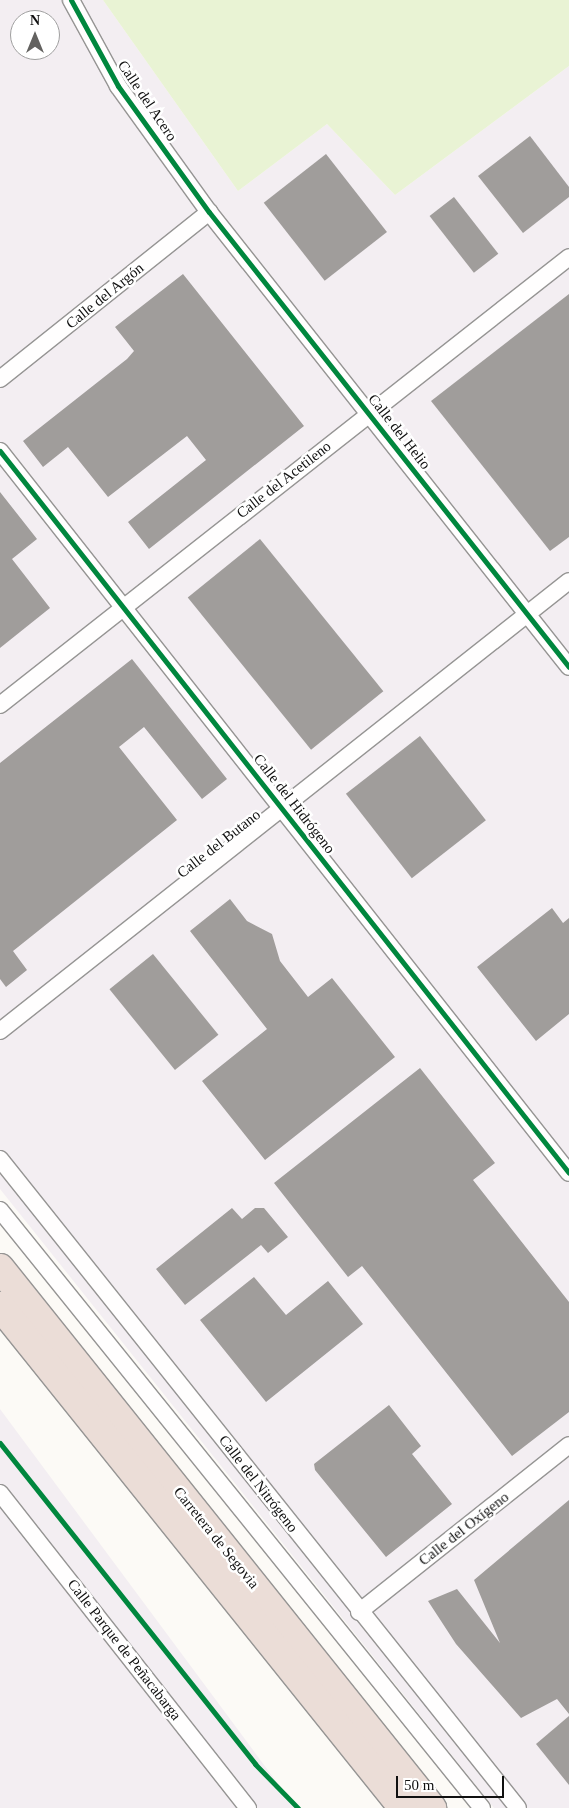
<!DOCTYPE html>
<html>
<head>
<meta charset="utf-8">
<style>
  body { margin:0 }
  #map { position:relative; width:569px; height:1808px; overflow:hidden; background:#fcfaf6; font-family:Georgia,serif }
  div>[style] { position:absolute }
  .industrial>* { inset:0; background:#f3eef2 }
  .green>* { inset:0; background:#e9f3d4 }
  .building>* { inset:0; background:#a09d9b; transform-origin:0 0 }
  .roads { filter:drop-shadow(1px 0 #969594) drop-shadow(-1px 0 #969594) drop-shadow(0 1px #969594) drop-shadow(0 -1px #969594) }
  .minor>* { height:16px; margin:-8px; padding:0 8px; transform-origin:8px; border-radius:8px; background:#fffefe }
  .motorway>* { height:28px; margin:-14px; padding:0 14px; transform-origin:14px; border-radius:14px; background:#ebddd7 }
  .cycleway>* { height:5px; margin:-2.5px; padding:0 2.5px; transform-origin:2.5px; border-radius:2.5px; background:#00873e }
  span { translate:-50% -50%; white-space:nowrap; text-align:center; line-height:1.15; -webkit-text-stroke:5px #fff; paint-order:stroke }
  .street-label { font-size:15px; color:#101010 }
  .north { position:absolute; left:10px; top:10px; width:50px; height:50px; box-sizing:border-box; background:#fff; border:1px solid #9f9f9f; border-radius:50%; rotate:0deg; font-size:14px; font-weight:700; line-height:20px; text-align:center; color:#101010 }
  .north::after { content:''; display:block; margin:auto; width:18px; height:22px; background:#636260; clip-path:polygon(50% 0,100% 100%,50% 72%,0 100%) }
  .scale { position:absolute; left:396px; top:1776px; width:108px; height:22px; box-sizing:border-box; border:2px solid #101010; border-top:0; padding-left:6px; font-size:15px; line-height:18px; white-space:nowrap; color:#101010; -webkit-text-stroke:4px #fff; paint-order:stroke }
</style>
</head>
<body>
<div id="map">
  <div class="industrial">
    <div style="clip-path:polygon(evenodd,0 0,103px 0,238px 191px,327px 124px,395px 195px,569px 66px,569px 1808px,494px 1808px,0 1189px,0 0,20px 20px,50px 20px,50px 50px,20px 50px,20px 20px)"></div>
    <div style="clip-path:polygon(0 1409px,296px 1808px,0 1808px)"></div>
  </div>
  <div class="green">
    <div style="clip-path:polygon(103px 0,569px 0,569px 66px,395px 195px,327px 124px,238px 191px)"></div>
  </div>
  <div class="building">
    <div style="clip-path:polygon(530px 136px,569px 187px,569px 197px,523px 233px,478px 176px)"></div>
    <div style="left:326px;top:154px;width:99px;height:79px;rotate:52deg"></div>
    <div style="left:454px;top:197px;width:72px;height:31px;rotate:52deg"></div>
    <div style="clip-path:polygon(183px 274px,304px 426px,149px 549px,128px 522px,206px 460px,187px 436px,108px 497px,68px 447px,43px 467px,23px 441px,127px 359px,134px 351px,115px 327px)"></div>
    <div style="clip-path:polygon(569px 294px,569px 537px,550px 551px,431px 401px)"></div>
    <div style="clip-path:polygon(0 492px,37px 539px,12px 559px,50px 608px,0 648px)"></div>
    <div style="left:260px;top:539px;width:196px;height:93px;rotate:51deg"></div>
    <div style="clip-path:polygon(132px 659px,227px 779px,202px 799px,144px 727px,119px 747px,177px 820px,13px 951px,27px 970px,6px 987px,0 979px,0 763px)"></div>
    <div style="left:420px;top:736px;width:107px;height:94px;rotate:52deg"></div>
    <div style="clip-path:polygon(230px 899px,247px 921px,272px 934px,280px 961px,308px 997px,332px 978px,395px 1057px,265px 1160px,202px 1081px,267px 1029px,190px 931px)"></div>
    <div style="clip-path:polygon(552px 908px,563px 923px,569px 918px,569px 1014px,536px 1041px,477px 967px)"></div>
    <div style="left:153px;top:954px;width:104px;height:56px;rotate:51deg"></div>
    <div style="clip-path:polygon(420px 1068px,495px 1163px,473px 1180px,569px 1302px,569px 1412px,512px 1456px,362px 1266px,348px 1277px,274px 1183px)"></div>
    <div style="clip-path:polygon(232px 1208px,242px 1219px,255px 1208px,264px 1208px,288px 1237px,268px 1253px,261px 1245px,185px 1305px,156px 1269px)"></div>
    <div style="clip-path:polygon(254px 1277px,286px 1315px,328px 1281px,363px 1324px,266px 1402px,200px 1320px)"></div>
    <div style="clip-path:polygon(389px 1405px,421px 1446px,412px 1454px,452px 1504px,386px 1557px,315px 1470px,314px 1464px)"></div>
    <div style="clip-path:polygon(569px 1500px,569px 1714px,557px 1699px,521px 1718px,456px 1644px,428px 1601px,457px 1589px,500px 1643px,474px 1580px)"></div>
    <div style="clip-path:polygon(569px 1716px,569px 1785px,536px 1744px)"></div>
  </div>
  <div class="roads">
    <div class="minor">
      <div style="left:71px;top:0;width:98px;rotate:61.3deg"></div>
      <div style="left:118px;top:86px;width:155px;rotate:54.2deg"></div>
      <div style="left:209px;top:212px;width:580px;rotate:51.65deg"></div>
      <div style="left:0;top:379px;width:268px;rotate:-38.6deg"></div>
      <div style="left:0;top:451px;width:919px;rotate:51.76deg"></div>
      <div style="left:0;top:705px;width:724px;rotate:-38.21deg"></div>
      <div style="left:0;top:1031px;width:725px;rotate:-38.34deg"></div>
      <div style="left:0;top:1159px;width:830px;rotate:51.4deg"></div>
      <div style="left:0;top:1210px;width:768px;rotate:51.13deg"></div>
      <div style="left:0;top:1493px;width:401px;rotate:51.8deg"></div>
      <div style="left:359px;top:1612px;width:268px;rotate:-38.5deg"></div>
    </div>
    <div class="motorway">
      <div style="left:0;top:1268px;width:692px;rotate:51.34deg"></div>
      <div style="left:0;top:1306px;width:644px;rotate:51.24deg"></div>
    </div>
  </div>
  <div class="cycleway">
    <div style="left:71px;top:0;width:98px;rotate:61.3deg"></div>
    <div style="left:118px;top:86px;width:155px;rotate:54.2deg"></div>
    <div style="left:209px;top:212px;width:580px;rotate:51.65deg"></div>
    <div style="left:0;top:451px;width:919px;rotate:51.76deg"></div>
    <div style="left:0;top:1443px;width:410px;rotate:51.5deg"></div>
    <div style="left:255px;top:1764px;width:62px;rotate:45.7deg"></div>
  </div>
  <div class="street-label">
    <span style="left:147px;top:101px;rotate:56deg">Calle del Acero</span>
    <span style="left:105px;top:296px;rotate:-39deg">Calle del Argón</span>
    <span style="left:399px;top:432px;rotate:52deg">Calle del Helio</span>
    <span style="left:284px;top:480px;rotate:-38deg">Calle del Acetileno</span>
    <span style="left:294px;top:804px;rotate:52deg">Calle del Hidrógeno</span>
    <span style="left:219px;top:844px;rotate:-38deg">Calle del Butano</span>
    <span style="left:258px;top:1484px;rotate:52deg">Calle del Nitrógeno</span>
    <span style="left:464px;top:1529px;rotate:-38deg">Calle del Oxígeno</span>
    <span style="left:216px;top:1538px;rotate:51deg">Carretera de Segovia</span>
    <span style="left:124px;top:1650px;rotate:52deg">Calle Parque de Peñacabarga</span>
  </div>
  <div class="north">N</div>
  <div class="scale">50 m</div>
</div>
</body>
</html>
